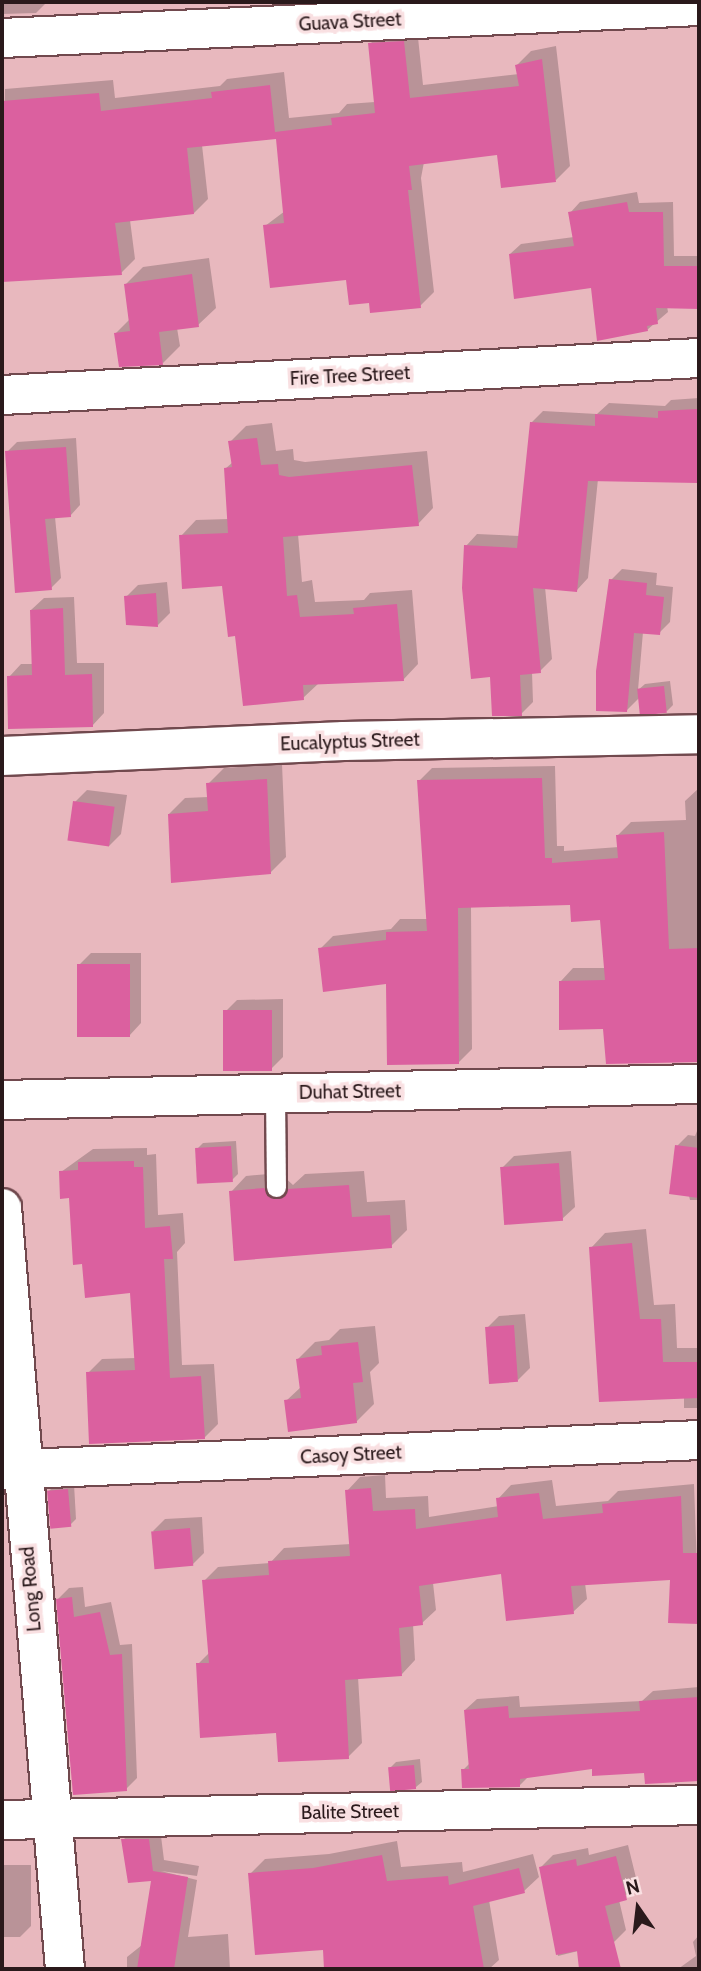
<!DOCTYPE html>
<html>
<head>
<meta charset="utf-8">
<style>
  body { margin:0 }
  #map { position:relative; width:701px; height:1971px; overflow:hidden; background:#e8b8be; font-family:Cabin,sans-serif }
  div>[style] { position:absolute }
  .shadow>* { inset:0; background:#0003 }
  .building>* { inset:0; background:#db609f; transform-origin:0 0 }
  .roads { filter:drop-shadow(2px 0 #71494e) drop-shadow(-2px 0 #71494e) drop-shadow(0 2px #71494e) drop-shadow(0 -2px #71494e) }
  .lane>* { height:19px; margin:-9.5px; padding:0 9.5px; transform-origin:9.5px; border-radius:9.5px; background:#fff }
  .street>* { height:38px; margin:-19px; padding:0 19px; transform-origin:19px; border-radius:19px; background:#fff }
  .secondary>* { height:38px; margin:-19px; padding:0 19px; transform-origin:19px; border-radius:19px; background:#fff }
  span { translate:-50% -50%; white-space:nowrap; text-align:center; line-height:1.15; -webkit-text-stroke:7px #f9e0e2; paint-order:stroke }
  .street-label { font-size:19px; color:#2a191b }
  .frame { position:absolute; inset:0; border:4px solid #2a191b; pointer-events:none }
  .north { position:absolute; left:603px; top:1873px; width:70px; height:70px; -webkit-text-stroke:5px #f9e0e2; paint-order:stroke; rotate:346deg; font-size:19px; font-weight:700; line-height:28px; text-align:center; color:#2a191b }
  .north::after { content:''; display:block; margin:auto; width:24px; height:32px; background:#2a191b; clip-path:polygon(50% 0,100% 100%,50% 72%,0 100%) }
</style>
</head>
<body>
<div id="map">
  <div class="shadow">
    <div style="clip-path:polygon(2px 2px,47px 2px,36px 13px,3px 14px)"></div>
    <div style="clip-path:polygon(417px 28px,423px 85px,519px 74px,517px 65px,531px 51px,556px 46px,570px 166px,556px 180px,499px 154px,424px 162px,421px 178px,434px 292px,420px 306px,370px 301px,348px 278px,265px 226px,285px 211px,277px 137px,202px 145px,208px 199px,194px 213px,130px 220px,135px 259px,121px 273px,2px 280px,5px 89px,113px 80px,115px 98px,220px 86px,227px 79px,284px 72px,289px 118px,339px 113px,347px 104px,375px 102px,370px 44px,384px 30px)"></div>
    <div style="clip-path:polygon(637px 192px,639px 203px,673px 202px,674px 256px,699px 256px,699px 307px,667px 306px,668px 312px,647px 330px,599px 339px,593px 286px,510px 254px,521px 244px,574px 237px,570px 213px,580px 202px)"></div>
    <div style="clip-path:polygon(209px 258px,216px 308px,198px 325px,177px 328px,180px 346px,163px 363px,115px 334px,131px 318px,126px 284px,143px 267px)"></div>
    <div style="clip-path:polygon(699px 398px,697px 482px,598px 479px,588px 578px,577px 590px,545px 587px,552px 659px,540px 671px,532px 672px,533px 702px,521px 714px,492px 675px,466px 546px,477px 534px,520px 536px,531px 423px,543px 411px,597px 414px,609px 403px,665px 406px,671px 400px)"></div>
    <div style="clip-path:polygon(272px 423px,276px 451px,293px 449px,294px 460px,305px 462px,427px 451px,433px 508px,418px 524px,298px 534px,302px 582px,312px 580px,315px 602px,364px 600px,370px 593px,412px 590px,418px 664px,403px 680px,319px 683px,303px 698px,236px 634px,223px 585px,181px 536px,196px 520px,229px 519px,225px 469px,233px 462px,230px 442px,246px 426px)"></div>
    <div style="clip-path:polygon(76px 438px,80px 505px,70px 516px,55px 517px,61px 578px,51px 588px,7px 452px,17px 442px)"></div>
    <div style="clip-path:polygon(622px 569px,657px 573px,656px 585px,673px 587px,670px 622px,659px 633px,643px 632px,638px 690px,645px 684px,670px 681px,673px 705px,667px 711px,640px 697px,627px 710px,611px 580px)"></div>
    <div style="clip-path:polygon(167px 582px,170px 613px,158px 625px,126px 597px,138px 585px)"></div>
    <div style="clip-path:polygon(74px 597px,77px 663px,104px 663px,104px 713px,92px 726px,9px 677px,21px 664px,33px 664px,31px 610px,44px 598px)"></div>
    <div style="clip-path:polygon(282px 764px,286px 857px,270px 873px,169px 814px,185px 798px,208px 797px,208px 784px,224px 768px)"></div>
    <div style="clip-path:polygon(555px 766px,557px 846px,564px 846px,564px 851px,619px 847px,618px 835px,631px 822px,686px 820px,685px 801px,699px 788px,699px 1061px,608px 1062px,605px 1028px,561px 981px,573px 968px,606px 968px,602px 918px,571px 903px,471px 906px,472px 1049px,459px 1062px,388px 983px,320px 949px,333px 936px,391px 929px,400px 919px,428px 919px,419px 781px,432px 768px)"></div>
    <div style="clip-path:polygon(87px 790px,127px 795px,121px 834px,109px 846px,75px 802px)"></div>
    <div style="clip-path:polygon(91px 953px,141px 953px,141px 1023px,129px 1036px,79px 965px)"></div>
    <div style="clip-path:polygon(283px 999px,283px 1057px,271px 1069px,225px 1012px,237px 1000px)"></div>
    <div style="clip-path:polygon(699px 1126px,699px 1200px,690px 1200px,677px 1146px,688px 1135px,695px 1136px)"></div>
    <div style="clip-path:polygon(236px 1141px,238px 1174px,232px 1180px,197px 1149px,203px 1143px)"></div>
    <div style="clip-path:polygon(147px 1148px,147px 1155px,156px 1154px,158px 1215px,183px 1213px,185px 1243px,177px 1252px,182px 1365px,214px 1364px,218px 1424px,204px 1438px,88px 1373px,102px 1359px,136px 1358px,131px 1292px,84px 1262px,71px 1196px,61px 1172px,93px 1149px)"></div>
    <div style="clip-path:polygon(571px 1151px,575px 1207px,562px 1219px,502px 1168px,514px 1156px)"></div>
    <div style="clip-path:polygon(364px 1171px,367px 1202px,405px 1200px,407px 1230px,391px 1246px,231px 1192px,246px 1176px,280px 1173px,293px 1185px,305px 1174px)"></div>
    <div style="clip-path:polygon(646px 1229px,654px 1305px,675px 1304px,677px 1348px,699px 1348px,699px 1408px,684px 1408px,684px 1397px,591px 1248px,605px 1233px)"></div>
    <div style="clip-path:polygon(525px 1314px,530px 1368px,518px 1380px,487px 1328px,499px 1316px)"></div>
    <div style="clip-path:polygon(375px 1326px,379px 1363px,370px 1372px,374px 1404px,356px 1422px,286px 1401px,302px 1386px,298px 1359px,315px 1342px,329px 1340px,340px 1329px)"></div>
    <div style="clip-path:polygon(385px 1475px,386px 1498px,428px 1496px,429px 1517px,499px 1506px,498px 1499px,511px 1485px,552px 1480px,556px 1506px,608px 1501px,618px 1491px,694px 1484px,699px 1623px,670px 1621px,672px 1578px,585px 1583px,587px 1599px,573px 1612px,503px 1572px,433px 1583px,436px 1610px,422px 1623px,413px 1624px,415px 1660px,402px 1674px,358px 1677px,362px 1743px,348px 1757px,278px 1731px,198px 1664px,210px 1652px,204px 1581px,218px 1567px,270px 1563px,284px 1548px,351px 1544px,347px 1491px,360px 1477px)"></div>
    <div style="clip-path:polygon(74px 1484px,76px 1519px,70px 1525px,49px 1491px,55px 1485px)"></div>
    <div style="clip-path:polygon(202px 1517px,204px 1553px,192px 1565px,153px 1531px,165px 1519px)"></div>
    <div style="clip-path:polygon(83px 1587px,85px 1607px,111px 1602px,120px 1645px,132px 1644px,137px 1778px,126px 1789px,58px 1599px,69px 1588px)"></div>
    <div style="clip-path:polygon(699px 1687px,699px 1779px,646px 1782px,646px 1771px,594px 1767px,529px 1776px,520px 1785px,463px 1770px,470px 1763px,465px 1710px,477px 1699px,519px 1696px,520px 1707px,642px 1701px,653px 1691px)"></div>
    <div style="clip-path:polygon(420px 1759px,422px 1782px,416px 1787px,390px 1768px,396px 1762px)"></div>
    <div style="clip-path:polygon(160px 1828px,164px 1860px,199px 1866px,197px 1876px,161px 1871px,197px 1880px,188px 1937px,228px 1934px,230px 1969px,127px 1969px,127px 1957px,142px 1945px,153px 1879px,123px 1840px,134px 1829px)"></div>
    <div style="clip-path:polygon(397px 1841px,401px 1867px,462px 1862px,463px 1872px,533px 1854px,539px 1877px,524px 1891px,489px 1900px,499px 1960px,489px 1969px,326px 1969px,324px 1948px,250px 1874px,265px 1859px,329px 1854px)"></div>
    <div style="clip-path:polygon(628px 1845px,638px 1886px,619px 1900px,626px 1930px,614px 1942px,558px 1956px,541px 1867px,553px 1855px,588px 1848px,589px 1855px)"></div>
    <div style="clip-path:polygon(2px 1865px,31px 1865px,31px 1926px,20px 1937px,2px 1937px)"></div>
    <div style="clip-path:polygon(699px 1935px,699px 1969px,678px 1969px,696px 1956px,693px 1942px)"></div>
  </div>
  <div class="building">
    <div style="clip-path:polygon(404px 41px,410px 98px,519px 86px,515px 65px,542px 59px,556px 182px,501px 188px,497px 155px,409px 166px,412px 190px,408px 190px,421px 308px,370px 313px,369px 303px,349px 305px,346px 280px,270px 288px,263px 225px,284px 223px,276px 139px,187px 148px,194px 214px,115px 223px,122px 275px,2px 282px,2px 101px,99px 93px,101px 111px,212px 98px,211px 92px,270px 85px,275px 132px,332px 125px,331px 118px,375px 113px,368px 43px)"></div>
    <div style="clip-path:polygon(627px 202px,629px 212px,663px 212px,664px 266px,699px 266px,699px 309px,656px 308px,658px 324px,647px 326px,648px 331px,597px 341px,591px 288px,514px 299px,509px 254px,574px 246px,568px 212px)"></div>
    <div style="clip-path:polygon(192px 274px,199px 327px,159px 332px,163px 365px,119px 367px,114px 333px,130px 331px,124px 284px)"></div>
    <div style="clip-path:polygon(697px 409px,698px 483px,588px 481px,577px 592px,533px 588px,541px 673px,520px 675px,522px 716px,492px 716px,490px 677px,471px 679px,462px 588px,464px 545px,517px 548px,530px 422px,595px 426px,595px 414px,658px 418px,658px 411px)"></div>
    <div style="clip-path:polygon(257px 438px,261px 465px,278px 464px,279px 475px,289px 477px,412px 465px,419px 526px,283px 537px,287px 596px,297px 595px,300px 617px,354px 614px,353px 608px,397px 604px,404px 681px,303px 685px,304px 700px,243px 706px,235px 636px,228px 637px,222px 586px,182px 589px,179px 535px,228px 533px,224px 468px,232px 467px,228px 441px)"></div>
    <div style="clip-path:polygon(66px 447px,71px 517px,45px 519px,52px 590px,15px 593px,5px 451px)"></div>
    <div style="clip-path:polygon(609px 579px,647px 583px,646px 595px,664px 597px,660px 635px,634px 633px,627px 712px,596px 711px,596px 671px)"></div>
    <div style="clip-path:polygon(156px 593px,158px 627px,126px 625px,124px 596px)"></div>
    <div style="clip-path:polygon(63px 608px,65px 675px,92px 674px,93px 727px,8px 729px,7px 676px,32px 675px,30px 610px)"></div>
    <div style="left:664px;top:686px;width:27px;height:27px;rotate:84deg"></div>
    <div style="clip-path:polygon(542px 778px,545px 858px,552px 858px,552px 863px,618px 858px,616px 835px,664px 832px,669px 949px,699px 948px,699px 1062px,606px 1064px,603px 1029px,559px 1030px,559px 981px,605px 980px,600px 920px,571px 922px,570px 905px,458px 908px,459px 1064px,387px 1065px,386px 984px,323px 992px,318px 948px,386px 940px,386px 932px,427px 931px,417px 780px)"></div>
    <div style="clip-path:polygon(267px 779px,271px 874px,171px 883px,168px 814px,208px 811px,206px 783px)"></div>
    <div style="left:73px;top:801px;width:42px;height:40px;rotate:8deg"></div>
    <div style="left:77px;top:964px;width:53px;height:73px"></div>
    <div style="left:272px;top:1010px;width:61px;height:49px;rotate:90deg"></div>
    <div style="clip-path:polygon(675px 1145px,699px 1148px,699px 1198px,669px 1194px)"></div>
    <div style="left:231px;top:1146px;width:36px;height:36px;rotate:87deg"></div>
    <div style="clip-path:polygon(134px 1161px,134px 1167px,143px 1167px,145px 1228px,170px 1226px,173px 1259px,164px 1259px,170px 1378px,201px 1376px,205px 1439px,89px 1444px,86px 1372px,135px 1370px,130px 1293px,85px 1298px,82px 1264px,73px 1265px,69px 1198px,60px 1199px,59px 1171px,78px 1170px,78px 1162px)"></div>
    <div style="left:559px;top:1163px;width:58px;height:59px;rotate:86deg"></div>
    <div style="clip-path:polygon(349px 1185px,352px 1217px,390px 1215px,392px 1248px,234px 1261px,229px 1191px,264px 1188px,277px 1199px,288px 1189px)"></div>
    <div style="clip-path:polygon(632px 1243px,640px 1319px,661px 1319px,663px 1362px,699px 1362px,699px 1398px,599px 1402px,589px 1247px)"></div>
    <div style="left:514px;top:1325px;width:57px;height:29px;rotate:86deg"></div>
    <div style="clip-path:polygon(358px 1342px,363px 1382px,353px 1383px,357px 1423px,288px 1432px,284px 1400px,301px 1398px,296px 1359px,322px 1355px,321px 1346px)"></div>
    <div style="clip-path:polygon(371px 1488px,373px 1511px,415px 1509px,416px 1529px,498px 1517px,496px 1498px,539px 1493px,543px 1519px,603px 1513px,602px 1504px,681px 1496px,683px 1553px,699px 1553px,699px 1624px,668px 1623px,670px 1580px,571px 1586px,574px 1614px,506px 1621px,501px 1574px,419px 1586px,423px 1625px,399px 1628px,402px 1676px,345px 1680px,349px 1759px,278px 1762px,276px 1733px,200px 1738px,196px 1663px,209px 1663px,202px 1580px,269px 1575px,268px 1561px,350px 1556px,345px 1490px)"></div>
    <div style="left:68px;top:1489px;width:38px;height:21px;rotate:85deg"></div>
    <div style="left:190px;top:1528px;width:38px;height:39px;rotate:85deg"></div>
    <div style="clip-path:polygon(72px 1597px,74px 1617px,100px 1612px,110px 1655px,122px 1654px,127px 1791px,73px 1795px,56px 1599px)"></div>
    <div style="clip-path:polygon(699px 1697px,699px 1781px,645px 1784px,644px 1773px,592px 1776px,592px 1769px,520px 1779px,520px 1787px,462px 1788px,461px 1769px,469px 1769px,464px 1710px,508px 1706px,509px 1718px,563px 1715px,640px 1711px,639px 1701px)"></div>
    <div style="left:414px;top:1765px;width:24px;height:26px;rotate:85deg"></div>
    <div style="clip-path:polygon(121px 1839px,149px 1839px,153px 1871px,188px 1877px,174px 1969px,137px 1969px,151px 1881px,128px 1883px)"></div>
    <div style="clip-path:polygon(382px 1855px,387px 1881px,448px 1876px,449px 1885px,519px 1868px,525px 1893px,473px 1906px,484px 1969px,324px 1969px,323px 1950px,255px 1955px,248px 1873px,313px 1868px)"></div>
    <div style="clip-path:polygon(616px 1856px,627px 1900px,605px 1906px,621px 1969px,579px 1969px,577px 1951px,556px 1955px,539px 1867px,576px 1859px,577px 1866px)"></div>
  </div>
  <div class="roads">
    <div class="lane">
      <div style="left:275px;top:1094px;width:93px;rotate:89.4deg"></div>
    </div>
    <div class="street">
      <div style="left:2px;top:38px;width:698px;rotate:-2.63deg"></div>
      <div style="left:2px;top:395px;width:698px;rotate:-3.04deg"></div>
      <div style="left:2px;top:756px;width:342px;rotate:-2.5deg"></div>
      <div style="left:344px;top:741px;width:355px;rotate:-1.1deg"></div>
      <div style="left:2px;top:1100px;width:697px;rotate:-1.32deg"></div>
      <div style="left:2px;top:1470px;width:698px;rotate:-2.46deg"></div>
      <div style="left:2px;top:1820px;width:697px;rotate:-1.23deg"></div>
    </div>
    <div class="secondary">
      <div style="left:2px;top:1208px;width:764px;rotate:85.27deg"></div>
    </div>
  </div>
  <div class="street-label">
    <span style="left:350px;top:22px;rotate:-3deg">Guava Street</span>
    <span style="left:350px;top:376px;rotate:-3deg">Fire Tree Street</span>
    <span style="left:350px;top:742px;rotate:-2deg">Eucalyptus Street</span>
    <span style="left:350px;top:1092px;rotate:-1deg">Duhat Street</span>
    <span style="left:351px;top:1455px;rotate:-3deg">Casoy Street</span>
    <span style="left:31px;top:1589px;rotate:-95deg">Long Road</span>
    <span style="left:350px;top:1812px;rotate:-1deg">Balite Street</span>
  </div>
  <div class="frame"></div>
  <div class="north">N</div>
</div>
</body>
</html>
